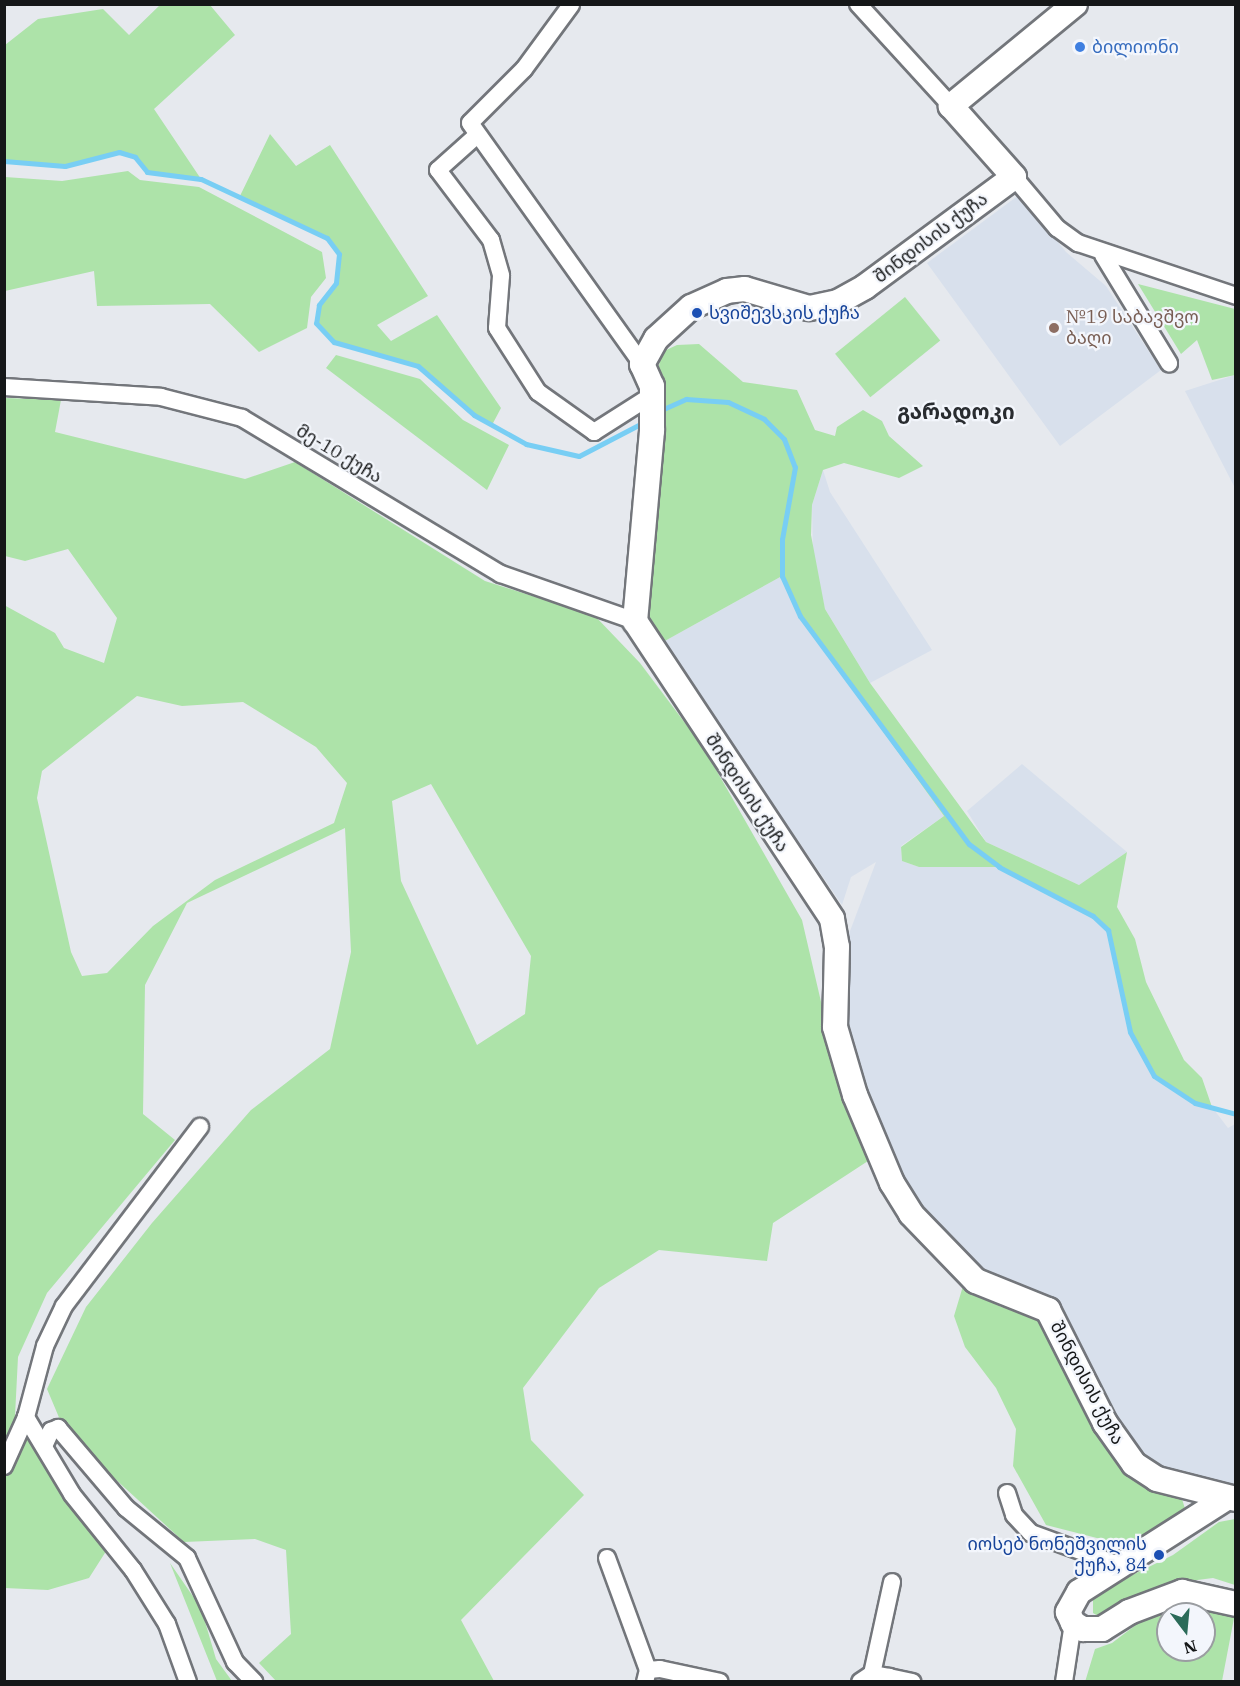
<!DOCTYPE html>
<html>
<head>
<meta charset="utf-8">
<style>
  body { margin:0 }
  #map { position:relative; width:1240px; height:1686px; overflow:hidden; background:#e6e9ee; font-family:"IBM Plex Serif","Noto Sans Georgian",serif }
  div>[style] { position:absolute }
  .built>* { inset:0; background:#d8e0ec }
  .green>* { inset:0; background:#ade3a9; transform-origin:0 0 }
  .stream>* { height:5px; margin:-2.5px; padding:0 2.5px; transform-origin:2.5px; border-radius:2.5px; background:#78cef4 }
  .roads { filter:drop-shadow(2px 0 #73767b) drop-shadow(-2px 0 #73767b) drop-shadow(0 2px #73767b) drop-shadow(0 -2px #73767b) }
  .street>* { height:16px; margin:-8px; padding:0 8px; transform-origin:8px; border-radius:8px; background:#fff }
  .secondary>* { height:24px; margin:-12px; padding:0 12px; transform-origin:12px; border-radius:12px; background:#fff }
  .dots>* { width:16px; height:16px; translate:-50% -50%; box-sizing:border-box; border:3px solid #f3f6fc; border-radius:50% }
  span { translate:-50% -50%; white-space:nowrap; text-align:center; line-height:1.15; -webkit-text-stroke:4.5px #f3f6fc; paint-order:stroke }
  .shop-label { font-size:18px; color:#366cbe }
  .left { translate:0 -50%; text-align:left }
  .street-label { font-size:18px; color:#151718 }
  .transit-label { font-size:18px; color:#164399 }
  .right { translate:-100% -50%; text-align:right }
  .education-label { font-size:18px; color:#785e54 }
  .quarter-label { font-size:21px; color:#292c30; font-weight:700 }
  .frame { position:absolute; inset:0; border:6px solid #151718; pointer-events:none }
  .north { position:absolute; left:1156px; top:1602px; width:60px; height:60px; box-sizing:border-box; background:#f3f6fc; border:2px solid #9a9da1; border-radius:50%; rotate:164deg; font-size:16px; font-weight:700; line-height:24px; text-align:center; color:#151718 }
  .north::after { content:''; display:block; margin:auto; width:21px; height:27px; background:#2b6b59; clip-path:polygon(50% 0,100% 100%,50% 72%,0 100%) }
</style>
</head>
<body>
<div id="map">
  <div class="built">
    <div style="clip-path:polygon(1019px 195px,1066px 252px,1106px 286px,1161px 370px,1060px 446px,927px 263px)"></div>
    <div style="clip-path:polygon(1235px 375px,1236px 375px,1235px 488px,1185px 391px)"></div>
    <div style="clip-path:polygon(823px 470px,830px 492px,932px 650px,870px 683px,825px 609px,813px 556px,812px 505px)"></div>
    <div style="clip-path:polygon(782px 576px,800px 616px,944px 816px,901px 846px,902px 861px,919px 867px,999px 867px,1093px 916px,1108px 930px,1130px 1032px,1195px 1103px,1212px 1107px,1228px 1128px,1235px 1124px,1235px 1494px,1161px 1474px,1129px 1450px,1060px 1306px,991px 1279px,937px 1240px,897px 1177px,841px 1021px,844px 947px,876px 862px,851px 877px,842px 905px,663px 642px)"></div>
    <div style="clip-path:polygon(1022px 764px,1127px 852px,1079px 885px,986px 842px,967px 811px)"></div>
  </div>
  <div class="green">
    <div style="clip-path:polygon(160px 5px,210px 5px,235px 35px,154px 109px,201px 179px,147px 172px,135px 157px,119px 152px,65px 166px,5px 161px,5px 45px,38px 19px,103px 9px,129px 35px)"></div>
    <div style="clip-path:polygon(270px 134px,296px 166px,330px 145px,428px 296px,377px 325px,391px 341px,437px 315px,501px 408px,492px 425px,474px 415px,418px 366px,334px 342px,316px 323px,319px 305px,336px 283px,339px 254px,327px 238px,239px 198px)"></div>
    <div style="clip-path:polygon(128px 171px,140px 180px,199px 187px,322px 252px,326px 278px,311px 297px,307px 328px,259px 352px,210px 304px,97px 306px,94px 271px,5px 291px,5px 177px,62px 181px)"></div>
    <div style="clip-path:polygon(1138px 284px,1235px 309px,1235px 375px,1212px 380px,1197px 340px,1181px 354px)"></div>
    <div style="left:905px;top:297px;width:56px;height:90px;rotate:51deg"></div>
    <div style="clip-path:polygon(699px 344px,743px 382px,797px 390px,815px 430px,835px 436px,837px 427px,863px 410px,882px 421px,889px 436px,923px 466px,899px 478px,844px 463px,823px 470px,812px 505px,811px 535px,825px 609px,870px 683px,986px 842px,1079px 885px,1127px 852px,1117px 907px,1135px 939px,1146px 982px,1184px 1060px,1202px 1078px,1212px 1107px,1195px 1103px,1154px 1076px,1130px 1032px,1108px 930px,1093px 916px,999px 867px,919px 867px,902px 861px,901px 847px,944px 816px,800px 616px,782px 576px,663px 642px,644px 611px,655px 384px,662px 352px,677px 345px)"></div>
    <div style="clip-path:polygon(336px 355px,420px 379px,463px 420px,509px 445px,487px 490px,326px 368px)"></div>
    <div style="clip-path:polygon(evenodd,5px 398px,61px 400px,55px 432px,245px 479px,295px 462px,485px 581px,595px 616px,640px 663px,703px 747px,802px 920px,842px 1092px,868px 1161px,773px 1223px,767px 1261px,659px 1250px,599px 1288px,523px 1388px,531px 1440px,584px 1495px,461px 1620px,494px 1681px,276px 1681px,259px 1663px,291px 1634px,286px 1550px,255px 1539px,184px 1542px,66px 1434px,47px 1389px,86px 1307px,152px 1223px,251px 1110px,330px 1049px,351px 952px,345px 828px,187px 903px,145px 985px,143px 1114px,175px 1140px,47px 1293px,18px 1357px,15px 1416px,117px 1534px,89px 1578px,48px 1590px,5px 1588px,4px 605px,55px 633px,64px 648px,104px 663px,117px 618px,68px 549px,25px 561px,5px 556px,5px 398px,137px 696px,182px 706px,243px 702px,316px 747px,347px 783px,334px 823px,215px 880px,153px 926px,107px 973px,82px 976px,71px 952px,37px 798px,42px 771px,137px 696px,5px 398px,431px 784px,531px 956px,525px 1014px,477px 1045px,401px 881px,392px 801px,431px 784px)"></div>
    <div style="clip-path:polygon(963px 1286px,1001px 1307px,1035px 1311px,1131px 1473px,1182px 1499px,1186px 1512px,1136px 1548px,1046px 1525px,1013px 1466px,1016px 1429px,996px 1388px,965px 1347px,954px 1316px)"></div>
    <div style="clip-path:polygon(1235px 1519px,1235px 1585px,1213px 1578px,1174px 1583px,1103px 1619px,1093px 1613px,1093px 1600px,1100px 1591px,1173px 1555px,1219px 1522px)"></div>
    <div style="clip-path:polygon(170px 1563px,201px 1608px,216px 1659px,232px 1681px,217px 1681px)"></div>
    <div style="clip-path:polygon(evenodd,1195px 1605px,1235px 1613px,1222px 1681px,1085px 1682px,1095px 1649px,1112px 1643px,1153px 1612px,1195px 1605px,1168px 1614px,1204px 1614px,1204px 1650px,1168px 1650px,1168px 1614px)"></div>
  </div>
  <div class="stream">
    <div style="left:4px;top:161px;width:61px;rotate:4.7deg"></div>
    <div style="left:65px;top:166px;width:56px;rotate:-14.5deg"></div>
    <div style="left:119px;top:152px;width:17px;rotate:17deg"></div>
    <div style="left:135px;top:157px;width:19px;rotate:51deg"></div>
    <div style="left:147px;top:172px;width:54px;rotate:7.4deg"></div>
    <div style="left:201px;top:179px;width:139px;rotate:25.1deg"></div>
    <div style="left:327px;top:238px;width:20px;rotate:53deg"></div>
    <div style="left:339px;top:254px;width:29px;rotate:96deg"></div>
    <div style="left:336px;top:283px;width:28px;rotate:128deg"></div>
    <div style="left:319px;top:305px;width:18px;rotate:99deg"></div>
    <div style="left:316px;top:323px;width:26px;rotate:47deg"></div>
    <div style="left:334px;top:342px;width:87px;rotate:15.9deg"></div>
    <div style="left:418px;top:366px;width:74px;rotate:41.2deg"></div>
    <div style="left:474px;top:415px;width:60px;rotate:29.1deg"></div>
    <div style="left:526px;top:444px;width:54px;rotate:12.8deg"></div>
    <div style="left:579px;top:456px;width:73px;rotate:-27.6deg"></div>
    <div style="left:659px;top:411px;width:30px;rotate:-24deg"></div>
    <div style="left:686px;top:399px;width:42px;rotate:4.1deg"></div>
    <div style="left:728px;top:402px;width:40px;rotate:25deg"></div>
    <div style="left:764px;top:419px;width:28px;rotate:45deg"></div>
    <div style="left:784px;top:439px;width:30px;rotate:69deg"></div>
    <div style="left:795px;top:467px;width:73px;rotate:100.2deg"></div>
    <div style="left:782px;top:539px;width:37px;rotate:90deg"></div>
    <div style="left:782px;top:576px;width:44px;rotate:65.8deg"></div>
    <div style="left:800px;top:616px;width:284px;rotate:53.5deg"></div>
    <div style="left:969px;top:844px;width:38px;rotate:37deg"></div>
    <div style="left:999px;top:867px;width:106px;rotate:27.5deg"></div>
    <div style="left:1093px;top:916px;width:21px;rotate:43deg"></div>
    <div style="left:1108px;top:930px;width:104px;rotate:77.8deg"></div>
    <div style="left:1130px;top:1032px;width:50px;rotate:61.4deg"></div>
    <div style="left:1154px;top:1076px;width:49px;rotate:33.4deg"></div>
    <div style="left:1195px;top:1103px;width:42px;rotate:15deg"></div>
  </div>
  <div class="roads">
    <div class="street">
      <div style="left:858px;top:4px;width:138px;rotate:47.6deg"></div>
      <div style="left:571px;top:5px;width:79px;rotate:126.3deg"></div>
      <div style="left:524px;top:69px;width:76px;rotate:135deg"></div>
      <div style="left:470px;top:123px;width:296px;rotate:54.5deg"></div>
      <div style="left:476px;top:136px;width:51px;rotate:138.2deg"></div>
      <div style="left:438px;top:170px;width:88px;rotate:52.9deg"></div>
      <div style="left:491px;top:240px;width:37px;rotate:74deg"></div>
      <div style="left:501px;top:276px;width:52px;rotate:94.4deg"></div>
      <div style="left:497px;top:328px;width:76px;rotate:57.4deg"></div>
      <div style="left:538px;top:392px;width:69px;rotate:35.5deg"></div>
      <div style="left:594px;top:432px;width:69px;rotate:-32.5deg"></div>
      <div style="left:1014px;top:177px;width:67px;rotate:49.9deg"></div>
      <div style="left:1057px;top:228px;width:26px;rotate:36deg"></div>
      <div style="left:1078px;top:243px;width:167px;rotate:18.5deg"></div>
      <div style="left:1103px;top:255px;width:127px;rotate:58.6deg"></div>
      <div style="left:4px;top:387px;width:157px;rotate:3.6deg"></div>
      <div style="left:161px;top:397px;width:84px;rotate:14.5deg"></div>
      <div style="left:242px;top:418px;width:302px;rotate:31.1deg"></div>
      <div style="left:501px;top:574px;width:142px;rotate:19.3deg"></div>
      <div style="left:44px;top:1446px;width:17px;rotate:-65deg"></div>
      <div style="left:51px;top:1431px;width:8px;rotate:-23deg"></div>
      <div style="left:58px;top:1428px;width:105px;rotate:49.6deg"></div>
      <div style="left:126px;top:1508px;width:79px;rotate:39.3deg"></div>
      <div style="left:187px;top:1558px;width:115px;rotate:65.2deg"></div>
      <div style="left:235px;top:1662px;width:28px;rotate:46deg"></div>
      <div style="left:4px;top:1466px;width:54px;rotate:-65.8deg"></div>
      <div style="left:1007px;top:1493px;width:23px;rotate:72deg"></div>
      <div style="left:1014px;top:1515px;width:25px;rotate:47deg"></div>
      <div style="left:1031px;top:1533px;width:94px;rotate:20deg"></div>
      <div style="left:607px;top:1558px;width:119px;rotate:69.9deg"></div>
      <div style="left:648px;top:1670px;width:12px;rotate:104deg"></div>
      <div style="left:648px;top:1670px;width:12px;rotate:-5deg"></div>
      <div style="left:660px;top:1669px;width:61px;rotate:12.2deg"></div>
      <div style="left:872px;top:1674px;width:94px;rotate:-77.7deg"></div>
      <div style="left:188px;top:1682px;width:62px;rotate:-109.9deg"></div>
      <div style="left:167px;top:1624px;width:64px;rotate:-122.2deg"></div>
      <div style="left:133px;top:1570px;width:97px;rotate:-128.8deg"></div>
      <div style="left:72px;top:1494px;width:90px;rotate:-120.9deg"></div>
      <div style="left:26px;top:1417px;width:73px;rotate:-75deg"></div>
      <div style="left:45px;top:1346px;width:44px;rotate:-64.6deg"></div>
      <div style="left:64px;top:1306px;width:225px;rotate:-52.8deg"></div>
      <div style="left:860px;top:1682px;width:14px;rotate:-34deg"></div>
      <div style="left:872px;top:1674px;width:17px;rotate:10deg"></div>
      <div style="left:886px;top:1682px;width:6px;rotate:-59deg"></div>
      <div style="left:889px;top:1677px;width:24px;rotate:12deg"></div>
      <div style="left:1064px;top:1682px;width:60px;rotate:-81.3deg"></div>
    </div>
    <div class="secondary">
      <div style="left:1075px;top:4px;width:161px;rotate:140.6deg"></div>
      <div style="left:951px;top:106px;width:95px;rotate:48.4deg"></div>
      <div style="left:1014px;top:177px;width:185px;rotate:143.6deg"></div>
      <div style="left:865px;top:287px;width:31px;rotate:151deg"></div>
      <div style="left:838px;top:302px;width:30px;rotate:168deg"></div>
      <div style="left:809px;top:308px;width:67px;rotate:-163.5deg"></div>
      <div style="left:745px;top:289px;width:18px;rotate:174deg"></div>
      <div style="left:727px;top:291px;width:39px;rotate:156deg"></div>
      <div style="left:691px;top:307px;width:47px;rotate:137.6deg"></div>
      <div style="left:656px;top:339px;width:29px;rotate:119deg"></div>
      <div style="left:642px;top:364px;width:24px;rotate:66deg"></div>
      <div style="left:652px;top:386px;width:45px;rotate:90deg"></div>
      <div style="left:652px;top:431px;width:191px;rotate:95.1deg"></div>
      <div style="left:635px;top:621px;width:357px;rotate:56.5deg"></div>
      <div style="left:832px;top:919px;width:28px;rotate:80deg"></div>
      <div style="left:837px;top:947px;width:80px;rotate:91.4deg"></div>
      <div style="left:835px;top:1027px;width:71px;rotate:73.6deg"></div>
      <div style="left:855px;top:1095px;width:95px;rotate:67.2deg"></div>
      <div style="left:892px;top:1183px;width:36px;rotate:58deg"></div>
      <div style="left:911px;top:1214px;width:93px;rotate:45.9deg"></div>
      <div style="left:976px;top:1281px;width:78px;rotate:21.9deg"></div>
      <div style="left:1048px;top:1310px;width:127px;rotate:63.2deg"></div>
      <div style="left:1105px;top:1423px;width:50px;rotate:54.7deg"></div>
      <div style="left:1134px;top:1464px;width:27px;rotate:33deg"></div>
      <div style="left:1157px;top:1479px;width:81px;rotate:14.2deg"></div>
      <div style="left:1225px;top:1499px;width:173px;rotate:147.5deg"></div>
      <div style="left:1079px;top:1592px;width:23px;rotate:119deg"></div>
      <div style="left:1068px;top:1612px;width:12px;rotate:66deg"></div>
      <div style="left:1073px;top:1623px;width:12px;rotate:31deg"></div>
      <div style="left:1083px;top:1629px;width:19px"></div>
      <div style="left:1102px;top:1629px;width:32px;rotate:-32deg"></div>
      <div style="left:1129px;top:1612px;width:57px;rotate:-20.7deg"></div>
      <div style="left:1182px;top:1592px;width:55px;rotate:12.5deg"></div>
    </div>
  </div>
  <div class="dots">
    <div style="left:1080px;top:47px;background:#3f7fe0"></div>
    <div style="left:697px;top:313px;background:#1a4fb4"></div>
    <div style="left:1054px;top:328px;background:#8d6e63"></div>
    <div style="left:1159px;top:1555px;background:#1a4fb4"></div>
  </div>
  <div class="shop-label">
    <span class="left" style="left:1092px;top:47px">ბილიონი</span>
  </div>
  <div class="street-label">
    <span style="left:931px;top:238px;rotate:-37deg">შინდისის ქუჩა</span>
    <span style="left:339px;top:454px;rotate:31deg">მე-10 ქუჩა</span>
    <span style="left:747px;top:793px;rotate:57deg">შინდისის ქუჩა</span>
    <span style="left:1087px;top:1383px;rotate:62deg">შინდისის ქუჩა</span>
  </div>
  <div class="transit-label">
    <span class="left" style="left:709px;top:313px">სვიშევსკის ქუჩა</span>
    <span class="right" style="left:1147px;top:1555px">იოსებ ნონეშვილის<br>ქუჩა, 84</span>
  </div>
  <div class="education-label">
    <span class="left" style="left:1066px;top:328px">№19 საბავშვო<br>ბაღი</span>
  </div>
  <div class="quarter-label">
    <span style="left:956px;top:411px">გარადოკი</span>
  </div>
  <div class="frame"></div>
  <div class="north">N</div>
</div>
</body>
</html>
